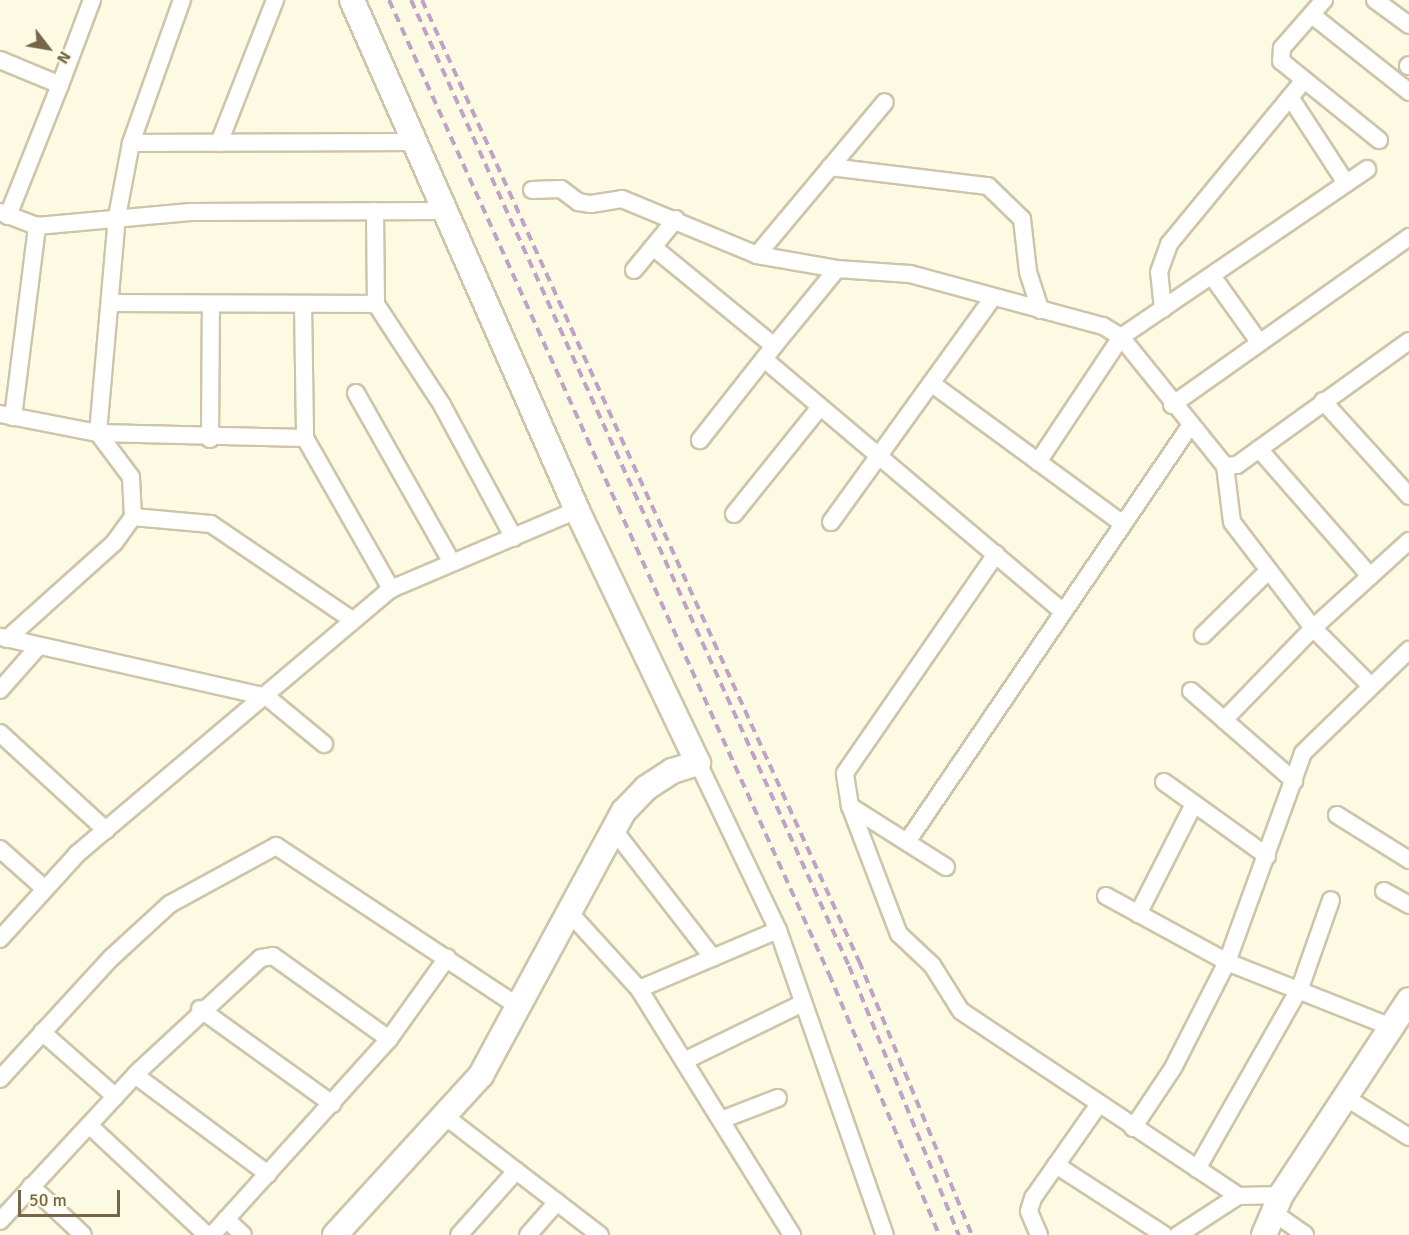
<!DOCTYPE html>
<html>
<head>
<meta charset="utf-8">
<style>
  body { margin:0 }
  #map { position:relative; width:1409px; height:1235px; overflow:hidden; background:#fdfae3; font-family:Signika,sans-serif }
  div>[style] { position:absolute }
  .roads { filter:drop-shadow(2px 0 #cfc4a9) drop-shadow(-2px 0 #cfc4a9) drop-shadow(0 2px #cfc4a9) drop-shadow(0 -2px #cfc4a9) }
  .street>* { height:16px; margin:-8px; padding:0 8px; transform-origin:8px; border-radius:8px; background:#fff }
  .secondary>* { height:24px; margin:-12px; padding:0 12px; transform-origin:12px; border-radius:12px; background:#fff }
  .rail>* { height:4px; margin-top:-2px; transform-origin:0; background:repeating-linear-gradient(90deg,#c0a1c7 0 9px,transparent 0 15px) }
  span { translate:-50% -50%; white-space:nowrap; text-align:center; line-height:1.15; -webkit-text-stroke:4.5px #fffdea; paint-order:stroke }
  .north { position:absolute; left:18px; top:18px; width:60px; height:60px; -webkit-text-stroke:4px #fffdea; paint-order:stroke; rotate:121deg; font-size:16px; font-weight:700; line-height:24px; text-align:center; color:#766548 }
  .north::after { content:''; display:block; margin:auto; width:21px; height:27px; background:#766548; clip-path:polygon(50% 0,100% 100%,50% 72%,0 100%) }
  .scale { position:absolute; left:18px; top:1190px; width:102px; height:27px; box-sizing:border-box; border:3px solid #766548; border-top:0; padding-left:8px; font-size:18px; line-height:21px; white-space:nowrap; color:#766548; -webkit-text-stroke:4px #fffdea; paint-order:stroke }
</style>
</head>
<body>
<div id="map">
  <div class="roads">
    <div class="street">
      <div style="left:1324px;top:0;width:64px;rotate:131.2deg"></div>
      <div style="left:1282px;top:48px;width:13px;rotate:94deg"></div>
      <div style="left:1281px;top:61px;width:126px;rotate:38.9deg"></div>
      <div style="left:1375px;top:0;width:42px;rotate:36.3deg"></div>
      <div style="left:1312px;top:15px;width:124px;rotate:38.4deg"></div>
      <div style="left:0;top:60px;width:65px;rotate:22.6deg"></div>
      <div style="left:60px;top:85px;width:141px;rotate:111.7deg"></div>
      <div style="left:1408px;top:66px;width:1px;rotate:-45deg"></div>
      <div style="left:60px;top:85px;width:91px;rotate:-69.4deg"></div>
      <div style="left:1290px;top:97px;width:103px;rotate:56.9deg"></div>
      <div style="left:131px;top:143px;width:282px;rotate:-0.2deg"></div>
      <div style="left:219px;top:143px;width:154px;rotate:-68.6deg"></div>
      <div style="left:830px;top:167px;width:159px;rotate:6.9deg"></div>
      <div style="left:988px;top:186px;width:47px;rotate:44.1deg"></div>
      <div style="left:1022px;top:219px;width:53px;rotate:83.5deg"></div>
      <div style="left:1028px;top:272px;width:40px;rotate:72deg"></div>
      <div style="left:532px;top:190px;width:29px;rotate:-2deg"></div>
      <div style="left:561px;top:189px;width:21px;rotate:37deg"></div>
      <div style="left:578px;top:202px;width:13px;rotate:9deg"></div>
      <div style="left:591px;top:204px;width:31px;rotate:-9deg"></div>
      <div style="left:622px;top:199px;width:146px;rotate:22.5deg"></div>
      <div style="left:757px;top:255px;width:81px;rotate:9.9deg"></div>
      <div style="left:837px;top:269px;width:73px;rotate:3.9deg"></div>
      <div style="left:910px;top:274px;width:200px;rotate:15.1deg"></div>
      <div style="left:1103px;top:326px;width:21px;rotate:31deg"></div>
      <div style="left:1121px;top:337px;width:166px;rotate:51.1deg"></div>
      <div style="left:1225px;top:466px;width:12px;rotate:-5deg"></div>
      <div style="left:1237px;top:465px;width:212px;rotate:-35.8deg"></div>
      <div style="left:375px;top:211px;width:93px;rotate:89.4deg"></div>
      <div style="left:0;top:212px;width:40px;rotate:21deg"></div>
      <div style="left:37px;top:226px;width:154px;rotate:-5.2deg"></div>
      <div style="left:190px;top:212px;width:252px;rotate:-0.2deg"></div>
      <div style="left:653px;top:247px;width:156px;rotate:39.3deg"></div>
      <div style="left:774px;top:346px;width:120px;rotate:128.2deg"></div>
      <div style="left:757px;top:255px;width:199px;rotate:-50.1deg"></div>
      <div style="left:634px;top:270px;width:66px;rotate:-50.5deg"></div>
      <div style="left:1212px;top:276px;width:81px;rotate:54.5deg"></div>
      <div style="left:112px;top:303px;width:264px;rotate:0.2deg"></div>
      <div style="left:376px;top:304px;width:121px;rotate:56.8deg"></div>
      <div style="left:442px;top:405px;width:151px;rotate:61.6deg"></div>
      <div style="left:303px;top:304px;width:134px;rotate:89.1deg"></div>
      <div style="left:1163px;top:309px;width:37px;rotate:-96deg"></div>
      <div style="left:1159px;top:272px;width:30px;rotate:-70deg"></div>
      <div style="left:1169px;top:244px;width:212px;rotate:-50.5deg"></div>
      <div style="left:774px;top:346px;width:99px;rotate:-50.7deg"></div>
      <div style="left:764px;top:359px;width:392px;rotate:40.2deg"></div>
      <div style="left:931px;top:383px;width:238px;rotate:36.3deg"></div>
      <div style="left:356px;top:393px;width:195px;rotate:60.5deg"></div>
      <div style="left:1323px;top:401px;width:128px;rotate:47.8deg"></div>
      <div style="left:1172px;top:405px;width:291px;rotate:-35.3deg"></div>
      <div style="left:0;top:414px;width:100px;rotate:11deg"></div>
      <div style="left:98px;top:433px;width:207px;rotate:1.4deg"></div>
      <div style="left:305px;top:438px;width:174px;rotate:60.3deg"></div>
      <div style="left:13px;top:417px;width:193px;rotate:-82.8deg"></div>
      <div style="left:210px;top:439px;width:135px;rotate:-89.6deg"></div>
      <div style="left:1259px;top:449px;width:169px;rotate:48.8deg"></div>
      <div style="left:1038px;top:462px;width:150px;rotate:-56.4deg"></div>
      <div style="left:1121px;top:337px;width:298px;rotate:-34.3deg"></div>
      <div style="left:734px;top:514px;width:137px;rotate:-51.2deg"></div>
      <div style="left:133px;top:517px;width:78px;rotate:5.1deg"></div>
      <div style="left:211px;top:524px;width:169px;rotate:34.2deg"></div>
      <div style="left:831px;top:522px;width:277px;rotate:-54.2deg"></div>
      <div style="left:1203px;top:635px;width:90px;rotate:-44.5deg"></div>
      <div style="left:1px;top:637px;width:273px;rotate:12.7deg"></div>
      <div style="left:267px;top:697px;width:74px;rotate:39.5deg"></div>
      <div style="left:7px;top:639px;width:144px;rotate:-41.9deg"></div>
      <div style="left:114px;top:543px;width:32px;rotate:-54deg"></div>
      <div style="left:133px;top:517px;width:40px;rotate:-92.9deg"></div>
      <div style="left:131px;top:477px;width:55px;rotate:-126.9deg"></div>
      <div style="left:98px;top:433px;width:217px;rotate:-85deg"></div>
      <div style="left:117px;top:217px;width:75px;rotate:-79.3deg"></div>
      <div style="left:131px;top:143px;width:152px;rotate:-70.4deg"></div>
      <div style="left:1371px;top:686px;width:82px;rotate:-135deg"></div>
      <div style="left:1313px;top:628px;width:130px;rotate:-42.2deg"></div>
      <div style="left:0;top:690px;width:57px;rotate:-48.5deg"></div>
      <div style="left:1191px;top:691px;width:137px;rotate:41.1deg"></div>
      <div style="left:1224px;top:720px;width:128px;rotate:-45.9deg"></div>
      <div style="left:1313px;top:628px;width:133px;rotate:-127.4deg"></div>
      <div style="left:1232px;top:522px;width:56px;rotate:-97.1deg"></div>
      <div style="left:0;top:733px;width:144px;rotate:42.5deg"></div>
      <div style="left:698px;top:763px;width:185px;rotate:64.4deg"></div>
      <div style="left:778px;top:930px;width:323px;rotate:70.7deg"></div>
      <div style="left:1164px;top:782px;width:127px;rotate:35.7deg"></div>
      <div style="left:850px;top:806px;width:137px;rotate:69.1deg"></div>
      <div style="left:899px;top:934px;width:45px;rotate:43.2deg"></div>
      <div style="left:932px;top:965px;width:54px;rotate:57.8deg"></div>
      <div style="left:961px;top:1011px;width:333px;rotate:33.7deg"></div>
      <div style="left:1337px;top:815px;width:85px;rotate:32deg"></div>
      <div style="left:613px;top:829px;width:163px;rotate:52.2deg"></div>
      <div style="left:907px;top:842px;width:503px;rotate:-55.77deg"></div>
      <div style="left:0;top:849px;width:59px;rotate:41.6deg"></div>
      <div style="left:946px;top:867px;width:114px;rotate:-147.6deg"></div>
      <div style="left:850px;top:806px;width:33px;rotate:-99deg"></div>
      <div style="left:845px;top:773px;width:266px;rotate:-55.4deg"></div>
      <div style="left:1384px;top:891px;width:29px;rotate:29deg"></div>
      <div style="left:1106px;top:896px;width:138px;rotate:28.6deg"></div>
      <div style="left:1227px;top:962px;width:176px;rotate:21.6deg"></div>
      <div style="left:568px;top:911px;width:105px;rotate:47.7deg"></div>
      <div style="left:639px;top:989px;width:151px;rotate:-23deg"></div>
      <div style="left:1138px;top:914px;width:123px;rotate:-63deg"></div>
      <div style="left:0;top:939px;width:115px;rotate:-47.8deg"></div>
      <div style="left:77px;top:854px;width:411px;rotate:-40.2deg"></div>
      <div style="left:391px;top:589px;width:202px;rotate:-23deg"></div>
      <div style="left:639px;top:989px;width:290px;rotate:58.1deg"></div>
      <div style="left:200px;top:1009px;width:163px;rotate:35.7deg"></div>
      <div style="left:42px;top:1032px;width:98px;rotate:41.3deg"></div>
      <div style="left:684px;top:1061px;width:132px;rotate:-26deg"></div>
      <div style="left:135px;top:1075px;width:166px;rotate:36.7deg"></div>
      <div style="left:0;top:1079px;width:164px;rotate:-47.5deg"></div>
      <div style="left:111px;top:958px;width:80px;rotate:-42.5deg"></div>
      <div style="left:170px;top:904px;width:121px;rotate:-28.7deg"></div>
      <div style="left:276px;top:846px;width:288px;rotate:33.5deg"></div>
      <div style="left:1345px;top:1097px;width:75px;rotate:32deg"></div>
      <div style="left:446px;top:1117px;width:194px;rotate:37.5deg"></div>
      <div style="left:721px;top:1120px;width:61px;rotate:-21.1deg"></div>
      <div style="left:90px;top:1126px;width:160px;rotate:43deg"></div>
      <div style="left:1133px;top:1128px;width:72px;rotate:-56.3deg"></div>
      <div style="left:1173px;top:1068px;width:119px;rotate:-63deg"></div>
      <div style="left:1227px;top:962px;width:222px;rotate:-70deg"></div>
      <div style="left:1303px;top:753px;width:148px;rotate:-44.2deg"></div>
      <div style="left:1056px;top:1165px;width:129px;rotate:32.9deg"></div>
      <div style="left:1197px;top:1169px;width:208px;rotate:-60.4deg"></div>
      <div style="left:1300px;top:988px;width:93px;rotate:-70.6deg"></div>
      <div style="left:31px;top:1186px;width:71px;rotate:43.3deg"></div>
      <div style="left:1274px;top:1213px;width:38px;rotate:35deg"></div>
      <div style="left:226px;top:1219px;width:23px;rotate:43deg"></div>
      <div style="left:0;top:1221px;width:206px;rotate:-47.2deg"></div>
      <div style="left:140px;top:1070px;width:165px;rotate:-42.8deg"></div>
      <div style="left:261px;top:958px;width:12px;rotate:-9deg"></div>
      <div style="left:273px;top:956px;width:143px;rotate:35.6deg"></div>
      <div style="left:212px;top:1235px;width:264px;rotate:-47.9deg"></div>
      <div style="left:389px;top:1039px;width:100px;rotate:-54.4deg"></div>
      <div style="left:459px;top:1235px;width:86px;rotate:-48.3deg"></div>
      <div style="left:528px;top:1235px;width:44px;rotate:-48.7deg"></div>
      <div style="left:1039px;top:1235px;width:26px;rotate:-113deg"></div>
      <div style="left:1029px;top:1211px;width:14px;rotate:-73deg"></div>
      <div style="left:1033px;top:1198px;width:115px;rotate:-54.9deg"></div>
      <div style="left:1178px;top:1235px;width:72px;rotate:-33deg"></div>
      <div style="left:1238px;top:1196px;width:43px;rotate:-1.3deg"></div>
    </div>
    <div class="secondary">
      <div style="left:335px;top:1235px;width:217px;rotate:-47.6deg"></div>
      <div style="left:481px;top:1075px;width:300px;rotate:-61.6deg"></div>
      <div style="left:624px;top:811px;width:32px;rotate:-46deg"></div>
      <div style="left:646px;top:788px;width:31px;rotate:-33deg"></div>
      <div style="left:672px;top:771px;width:27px;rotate:-17deg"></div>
      <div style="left:698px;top:763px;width:280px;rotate:-115.6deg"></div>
      <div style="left:577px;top:510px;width:557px;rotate:-113.81deg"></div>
      <div style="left:1264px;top:1235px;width:43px;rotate:-67deg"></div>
      <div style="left:1281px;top:1195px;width:233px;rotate:-56.7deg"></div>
    </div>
  </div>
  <div class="rail">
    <div style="left:389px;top:0;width:1069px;rotate:65.69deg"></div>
    <div style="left:829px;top:974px;width:283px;rotate:67.1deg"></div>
    <div style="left:411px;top:0;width:1061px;rotate:65.61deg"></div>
    <div style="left:849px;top:966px;width:291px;rotate:67.8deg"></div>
    <div style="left:422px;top:0;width:1056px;rotate:65.55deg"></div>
    <div style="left:859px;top:961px;width:296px;rotate:67.6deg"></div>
  </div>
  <div class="north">N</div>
  <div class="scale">50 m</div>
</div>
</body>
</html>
